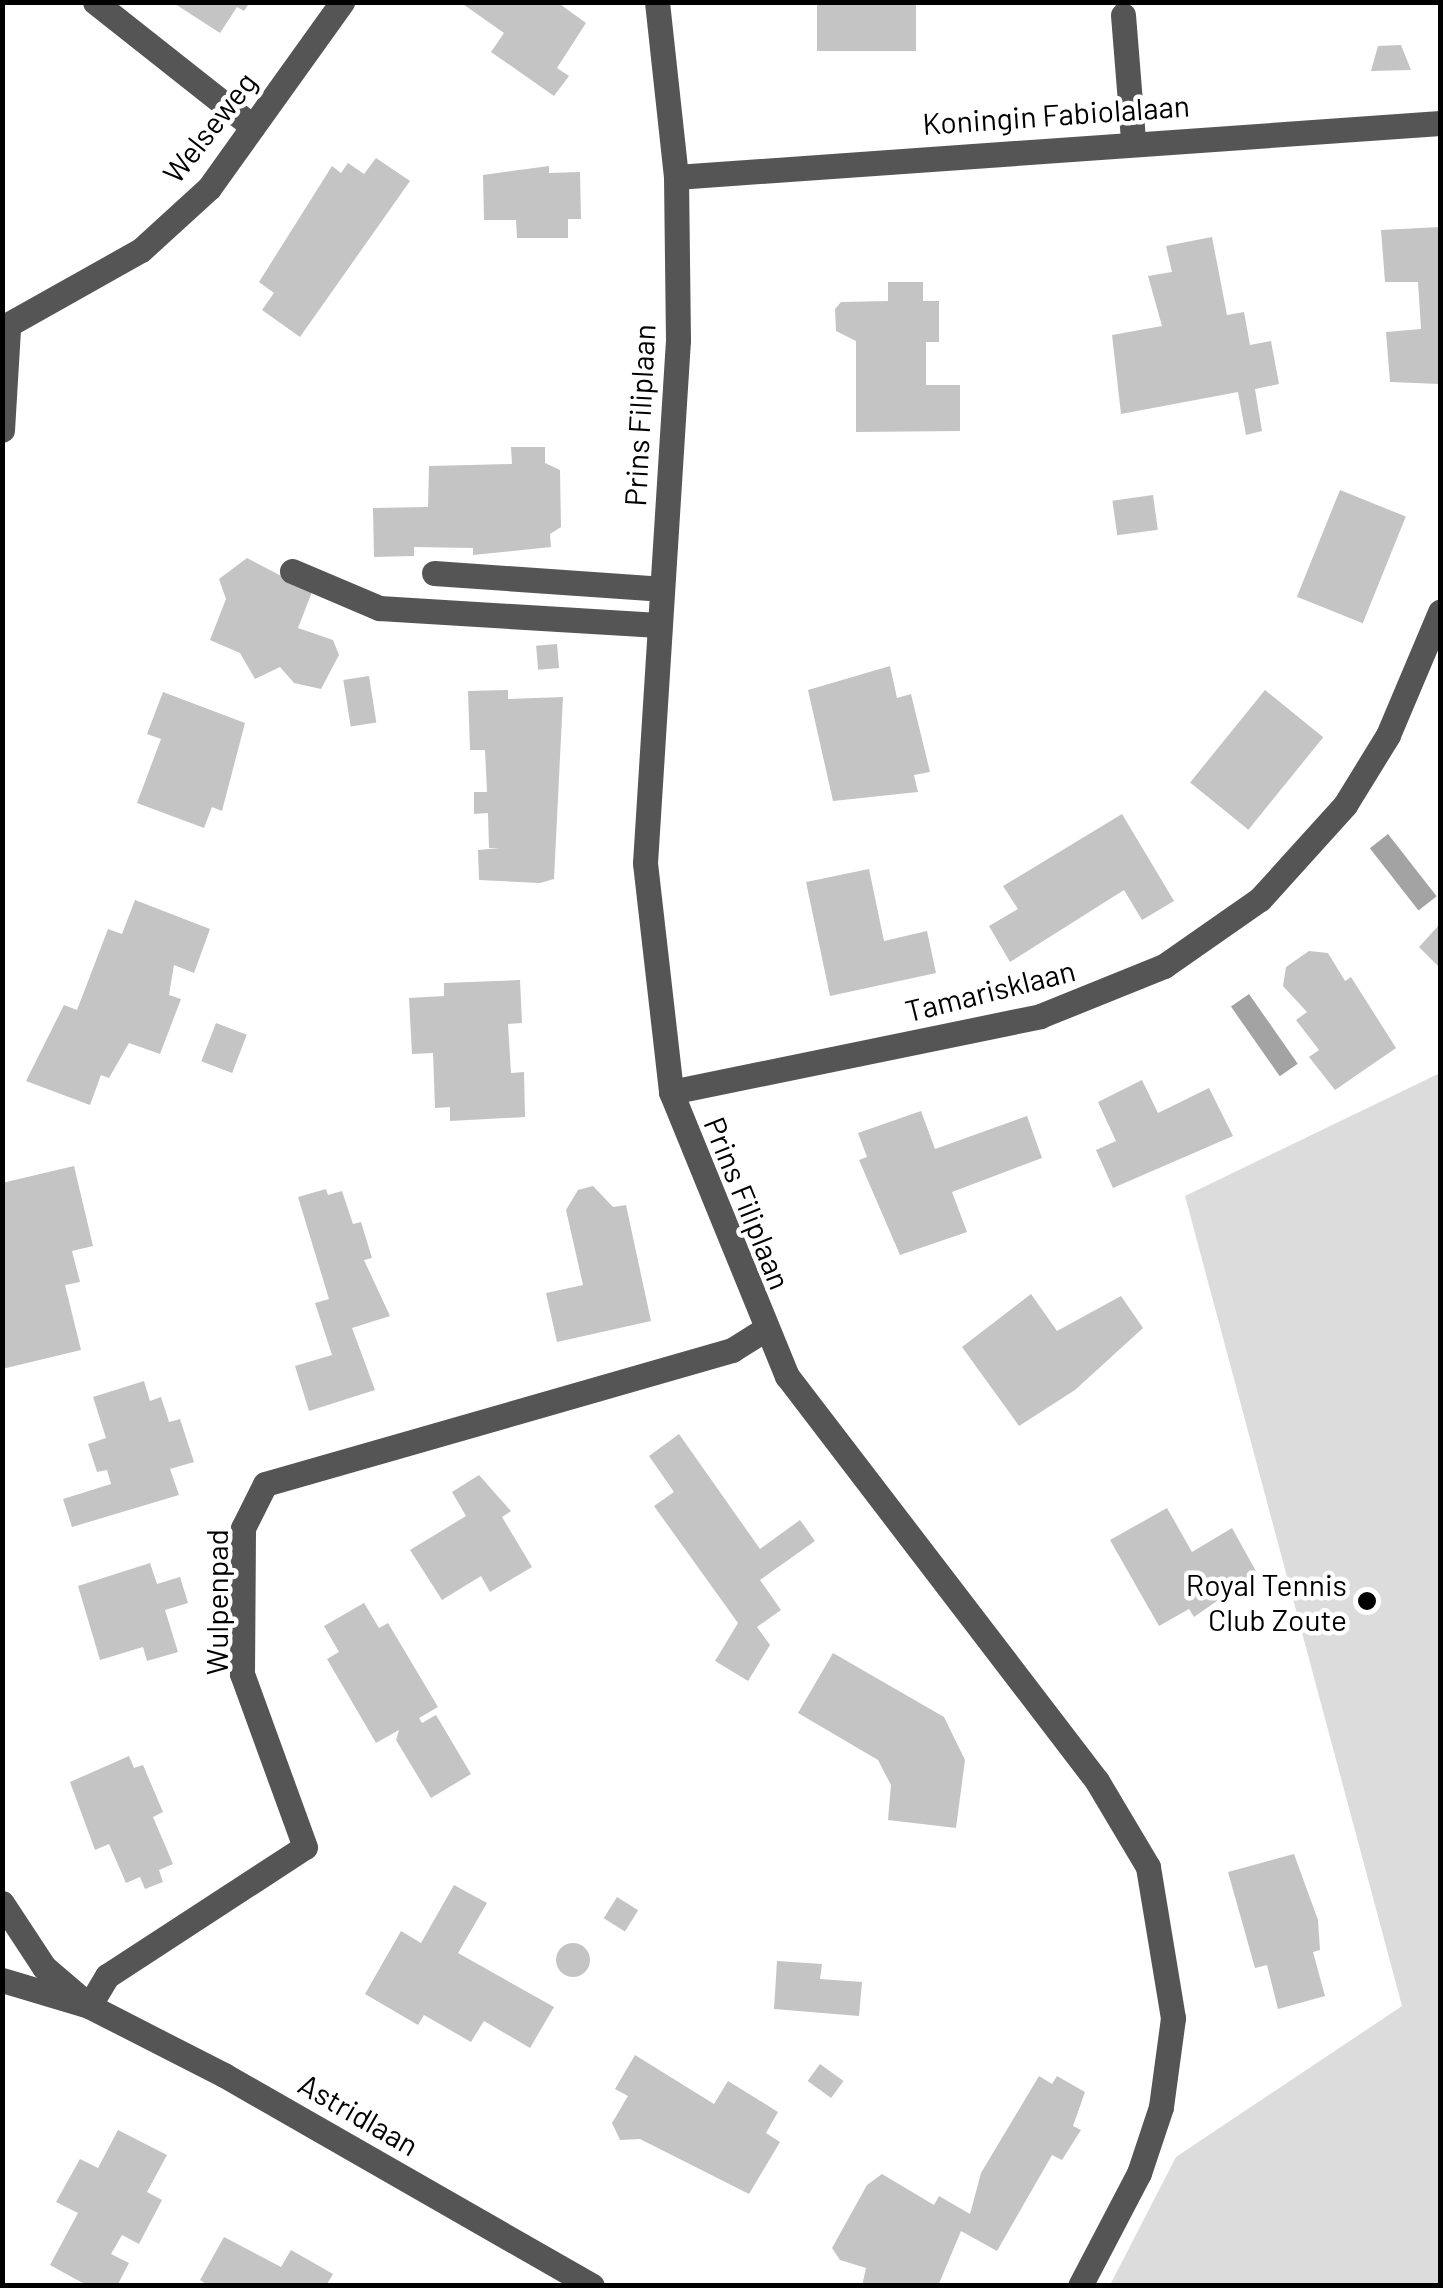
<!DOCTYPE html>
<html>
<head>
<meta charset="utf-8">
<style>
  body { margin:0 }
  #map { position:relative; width:1443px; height:2288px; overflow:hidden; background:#fff; font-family:Barlow,sans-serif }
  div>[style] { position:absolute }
  .green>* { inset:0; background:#dcdcdc }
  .water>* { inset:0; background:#a3a3a3; transform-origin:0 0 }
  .building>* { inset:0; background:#c4c4c4; transform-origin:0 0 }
  .round { border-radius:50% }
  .minor>* { height:25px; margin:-12.5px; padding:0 12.5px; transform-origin:12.5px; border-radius:12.5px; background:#555 }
  .dots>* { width:28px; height:28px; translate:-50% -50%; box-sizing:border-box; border:5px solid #fff; border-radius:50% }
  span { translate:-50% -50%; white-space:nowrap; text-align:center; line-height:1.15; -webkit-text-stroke:9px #fff; paint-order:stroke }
  .street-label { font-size:30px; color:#000 }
  .poi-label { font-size:30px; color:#000 }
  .right { translate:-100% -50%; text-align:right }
  .frame { position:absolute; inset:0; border:5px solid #000; pointer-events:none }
</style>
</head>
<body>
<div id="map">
  <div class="green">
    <div style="clip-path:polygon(1440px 1073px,1440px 2285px,1110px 2285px,1176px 2157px,1402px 2006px,1185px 1196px)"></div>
  </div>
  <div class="water">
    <div style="left:1388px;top:834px;width:79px;height:23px;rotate:52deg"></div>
    <div style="left:1249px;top:994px;width:85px;height:22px;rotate:55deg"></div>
  </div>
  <div class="building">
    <div style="clip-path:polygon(172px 2px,250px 2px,244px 11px,237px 7px,220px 33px)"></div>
    <div style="clip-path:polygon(460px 2px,557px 2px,586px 23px,557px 68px,569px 76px,554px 96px,491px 52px,504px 33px)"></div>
    <div style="left:817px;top:2px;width:99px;height:49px"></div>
    <div style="clip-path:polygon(1401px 45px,1411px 70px,1371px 71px,1378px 46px)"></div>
    <div style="clip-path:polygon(376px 158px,410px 181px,300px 337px,262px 310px,274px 293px,259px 282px,332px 166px,341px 173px,348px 163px,364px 174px)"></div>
    <div style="clip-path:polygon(549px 166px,549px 173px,580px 172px,581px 219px,568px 219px,568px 238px,517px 238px,516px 220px,484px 220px,483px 175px)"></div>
    <div style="clip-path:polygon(1440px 227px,1440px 384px,1390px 382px,1386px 332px,1421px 329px,1418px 282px,1385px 282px,1381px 230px)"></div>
    <div style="clip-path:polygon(1212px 237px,1227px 315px,1244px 312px,1250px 345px,1271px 341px,1279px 384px,1255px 389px,1262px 431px,1246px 435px,1238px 392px,1121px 414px,1112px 335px,1162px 326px,1148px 276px,1172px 272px,1166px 246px)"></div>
    <div style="clip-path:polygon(888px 282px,923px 282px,923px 301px,939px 301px,939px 342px,926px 342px,926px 385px,960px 385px,960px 431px,856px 432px,856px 341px,836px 331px,835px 309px,841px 302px,888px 301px)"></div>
    <div style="clip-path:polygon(511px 447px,545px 447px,545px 463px,560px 470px,561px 527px,550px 534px,551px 547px,473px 555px,473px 548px,414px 547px,414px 556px,374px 557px,373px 508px,428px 507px,429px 466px,512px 464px)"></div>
    <div style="left:1340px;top:490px;width:71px;height:115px;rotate:22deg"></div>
    <div style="left:1153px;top:495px;width:35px;height:41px;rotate:82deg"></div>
    <div style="clip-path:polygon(247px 558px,312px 592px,298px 628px,333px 640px,339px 655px,321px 689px,294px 683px,280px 667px,255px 679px,240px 653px,210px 640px,226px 599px,219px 579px)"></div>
    <div style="left:557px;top:644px;width:24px;height:21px;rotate:85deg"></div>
    <div style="clip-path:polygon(890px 666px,897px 698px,911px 694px,930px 772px,914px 775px,918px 792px,833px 801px,808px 690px)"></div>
    <div style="left:369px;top:676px;width:47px;height:26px;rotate:81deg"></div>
    <div style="clip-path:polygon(508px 690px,508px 699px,563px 697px,554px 879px,540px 883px,479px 880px,478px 850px,500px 848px,489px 848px,488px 813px,474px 814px,474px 792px,487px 792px,485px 750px,470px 750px,468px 691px)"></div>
    <div style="left:1265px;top:690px;width:75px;height:119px;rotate:39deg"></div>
    <div style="clip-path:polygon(163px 692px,245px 723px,222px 811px,212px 807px,204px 828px,137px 803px,161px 739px,147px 734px)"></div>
    <div style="clip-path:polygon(1122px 814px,1174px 901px,1142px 920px,1124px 890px,1010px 962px,989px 926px,1018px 909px,1003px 886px)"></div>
    <div style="clip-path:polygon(869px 869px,884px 941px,927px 931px,936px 973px,830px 996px,806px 882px)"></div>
    <div style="clip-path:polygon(135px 900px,210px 929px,194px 973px,174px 965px,169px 995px,181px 999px,160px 1054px,129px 1043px,109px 1078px,101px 1075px,90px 1105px,26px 1081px,64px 1005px,77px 1010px,108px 929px,122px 934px)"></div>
    <div style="clip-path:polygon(1440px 924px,1440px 968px,1419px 947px)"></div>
    <div style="clip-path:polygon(1309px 951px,1328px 953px,1345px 981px,1351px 977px,1396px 1048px,1335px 1090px,1309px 1057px,1319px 1050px,1296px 1020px,1307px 1012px,1283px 986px,1286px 967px)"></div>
    <div style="clip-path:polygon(520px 980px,522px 1023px,508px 1024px,511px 1073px,524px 1072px,525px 1117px,450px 1121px,450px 1107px,435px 1108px,433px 1053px,412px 1054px,409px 998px,444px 996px,444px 983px)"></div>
    <div style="left:216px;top:1023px;width:33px;height:41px;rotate:21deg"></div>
    <div style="clip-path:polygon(1142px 1080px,1158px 1113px,1209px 1088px,1233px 1136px,1113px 1188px,1096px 1150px,1116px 1141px,1098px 1102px)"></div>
    <div style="clip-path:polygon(921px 1111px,935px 1149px,1027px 1116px,1042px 1158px,952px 1192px,967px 1232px,900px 1255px,859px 1160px,867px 1157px,858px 1133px)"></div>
    <div style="clip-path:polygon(74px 1166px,93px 1246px,72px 1251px,80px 1282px,65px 1285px,81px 1350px,2px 1369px,2px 1183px)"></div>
    <div style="clip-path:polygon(593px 1186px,613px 1207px,626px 1205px,651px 1321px,557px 1342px,546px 1293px,583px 1285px,566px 1210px,578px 1190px)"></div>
    <div style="clip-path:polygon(326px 1189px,328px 1195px,342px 1191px,353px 1224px,361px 1222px,372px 1258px,364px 1260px,390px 1316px,352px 1328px,375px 1390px,309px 1411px,295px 1366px,332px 1355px,315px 1303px,329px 1299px,298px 1197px)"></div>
    <div style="clip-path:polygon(1031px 1294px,1057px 1331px,1121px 1296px,1143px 1328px,1075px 1390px,1019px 1426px,962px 1347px)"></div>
    <div style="clip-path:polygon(144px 1381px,150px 1401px,161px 1397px,169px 1422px,180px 1419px,194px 1462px,170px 1469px,179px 1495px,72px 1527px,63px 1499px,111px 1484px,107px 1470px,97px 1472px,88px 1444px,106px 1438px,93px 1397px)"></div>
    <div style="clip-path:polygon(679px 1434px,760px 1549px,800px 1520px,815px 1541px,760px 1580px,781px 1610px,757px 1627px,770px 1645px,748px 1681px,715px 1661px,738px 1623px,654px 1506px,674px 1492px,649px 1456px)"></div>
    <div style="clip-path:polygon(479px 1475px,511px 1511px,502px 1517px,532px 1567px,490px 1592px,481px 1576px,442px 1600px,410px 1550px,466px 1516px,452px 1492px)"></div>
    <div style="clip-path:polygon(1167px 1508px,1192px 1552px,1232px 1528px,1257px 1573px,1194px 1617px,1189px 1609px,1159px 1626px,1110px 1540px)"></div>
    <div style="clip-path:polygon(150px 1563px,157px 1584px,180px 1577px,188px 1603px,165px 1610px,178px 1652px,147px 1661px,143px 1647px,100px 1660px,78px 1586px)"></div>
    <div style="clip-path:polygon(364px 1603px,379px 1628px,388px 1623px,438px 1707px,419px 1718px,422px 1723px,436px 1715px,471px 1774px,431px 1798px,396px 1740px,399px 1730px,376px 1743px,327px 1659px,339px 1652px,324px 1626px)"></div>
    <div style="clip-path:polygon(833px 1653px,944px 1717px,965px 1760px,956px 1828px,888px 1820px,891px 1785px,878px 1760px,798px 1713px)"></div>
    <div style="clip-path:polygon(129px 1756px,134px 1768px,143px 1765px,163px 1812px,153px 1817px,173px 1864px,159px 1870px,163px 1882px,145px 1889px,140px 1877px,126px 1883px,109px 1844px,95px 1850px,70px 1782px)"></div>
    <div style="clip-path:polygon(1294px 1854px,1318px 1920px,1320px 1950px,1313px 1952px,1325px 1996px,1278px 2009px,1267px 1965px,1255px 1968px,1228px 1872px)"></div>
    <div style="clip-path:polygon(454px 1885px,487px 1903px,458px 1953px,554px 2007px,530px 2048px,484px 2021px,471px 2042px,424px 2015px,418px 2025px,365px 1994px,401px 1931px,421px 1943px)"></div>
    <div style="left:617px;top:1897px;width:25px;height:25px;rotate:32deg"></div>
    <div class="round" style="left:556px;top:1943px;width:34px;height:34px"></div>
    <div style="clip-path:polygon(777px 1961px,822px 1964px,820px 1979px,862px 1982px,859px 2016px,774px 2009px)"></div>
    <div style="clip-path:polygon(635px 2055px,714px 2104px,728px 2081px,778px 2112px,766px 2133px,780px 2142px,749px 2194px,640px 2139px,620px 2140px,612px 2123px,628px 2096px,615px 2089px)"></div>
    <div style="left:820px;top:2064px;width:29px;height:21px;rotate:36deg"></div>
    <div style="clip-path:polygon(1039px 2076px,1052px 2084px,1057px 2076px,1085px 2092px,1073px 2126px,1081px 2130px,1062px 2160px,1052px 2155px,997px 2251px,961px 2231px,938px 2286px,862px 2286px,866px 2268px,840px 2260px,832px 2248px,867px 2185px,882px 2174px,934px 2205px,939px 2196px,970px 2214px,981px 2173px)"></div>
    <div style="clip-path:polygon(118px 2130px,167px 2155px,147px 2192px,162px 2200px,139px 2244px,122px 2235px,111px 2254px,129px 2263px,117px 2286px,88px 2286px,50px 2265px,78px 2213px,56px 2202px,80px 2159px,98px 2168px)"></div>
    <div style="clip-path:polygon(224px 2237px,281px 2267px,291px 2250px,333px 2274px,326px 2286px,209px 2286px,200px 2280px)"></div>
  </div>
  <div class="minor">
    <div style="left:95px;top:2px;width:201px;rotate:38.3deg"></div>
    <div style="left:657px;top:2px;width:176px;rotate:83.8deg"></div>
    <div style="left:676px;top:177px;width:163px;rotate:89.3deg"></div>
    <div style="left:678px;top:340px;width:524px;rotate:93.61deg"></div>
    <div style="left:645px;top:863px;width:230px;rotate:83.5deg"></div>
    <div style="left:671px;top:1092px;width:307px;rotate:67.8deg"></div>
    <div style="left:787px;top:1376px;width:510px;rotate:52.57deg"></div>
    <div style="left:1097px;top:1781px;width:100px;rotate:59.3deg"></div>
    <div style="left:1148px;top:1867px;width:153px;rotate:80.6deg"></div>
    <div style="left:1173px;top:2018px;width:90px;rotate:97.7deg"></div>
    <div style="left:1161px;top:2107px;width:70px;rotate:108.4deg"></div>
    <div style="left:1139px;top:2173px;width:127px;rotate:117.6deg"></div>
    <div style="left:1123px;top:15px;width:125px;rotate:85.4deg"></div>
    <div style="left:676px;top:177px;width:766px;rotate:-4.04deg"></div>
    <div style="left:2px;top:328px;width:159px;rotate:-29.3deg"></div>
    <div style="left:141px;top:250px;width:92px;rotate:-42.4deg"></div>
    <div style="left:209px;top:188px;width:229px;rotate:-54.4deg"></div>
    <div style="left:2px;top:430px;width:102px;rotate:-86.6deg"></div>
    <div style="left:292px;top:571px;width:95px;rotate:23deg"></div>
    <div style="left:379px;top:608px;width:280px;rotate:3.5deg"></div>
    <div style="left:434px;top:573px;width:227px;rotate:4deg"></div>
    <div style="left:671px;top:1092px;width:377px;rotate:-11.6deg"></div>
    <div style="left:1040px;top:1016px;width:134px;rotate:-22deg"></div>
    <div style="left:1164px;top:966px;width:117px;rotate:-34.9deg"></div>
    <div style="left:1260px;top:899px;width:127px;rotate:-47.9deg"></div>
    <div style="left:1345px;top:805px;width:82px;rotate:-58.4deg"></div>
    <div style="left:1388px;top:735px;width:134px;rotate:-67.1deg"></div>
    <div style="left:2px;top:1903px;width:77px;rotate:56.7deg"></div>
    <div style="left:44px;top:1967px;width:45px;rotate:40.5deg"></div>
    <div style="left:2px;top:1980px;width:91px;rotate:16.6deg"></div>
    <div style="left:89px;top:2006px;width:152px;rotate:27.1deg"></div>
    <div style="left:224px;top:2075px;width:424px;rotate:29.8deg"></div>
    <div style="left:89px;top:2006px;width:35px;rotate:-59deg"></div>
    <div style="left:107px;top:1976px;width:236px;rotate:-33.1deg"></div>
    <div style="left:305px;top:1847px;width:184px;rotate:-110deg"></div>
    <div style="left:242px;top:1674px;width:146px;rotate:-89.6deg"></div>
    <div style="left:243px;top:1528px;width:49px;rotate:-63.4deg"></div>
    <div style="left:265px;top:1484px;width:486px;rotate:-16deg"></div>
    <div style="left:732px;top:1350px;width:38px;rotate:-32deg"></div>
  </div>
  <div class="dots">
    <div style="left:1367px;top:1601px;background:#000"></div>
  </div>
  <div class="street-label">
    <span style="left:1056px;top:114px;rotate:-4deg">Koningin Fabiolalaan</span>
    <span style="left:209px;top:127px;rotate:-52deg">Welseweg</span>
    <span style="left:639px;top:415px;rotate:-87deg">Prins Filiplaan</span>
    <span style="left:990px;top:990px;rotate:-14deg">Tamarisklaan</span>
    <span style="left:748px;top:1203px;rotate:68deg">Prins Filiplaan</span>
    <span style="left:216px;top:1602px;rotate:-90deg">Wulpenpad</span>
    <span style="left:359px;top:2114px;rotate:30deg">Astridlaan</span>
  </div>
  <div class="poi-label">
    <span class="right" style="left:1347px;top:1601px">Royal Tennis<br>Club Zoute</span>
  </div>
  <div class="frame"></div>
</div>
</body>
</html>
